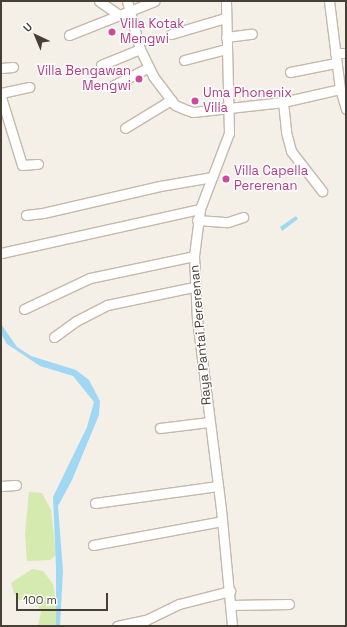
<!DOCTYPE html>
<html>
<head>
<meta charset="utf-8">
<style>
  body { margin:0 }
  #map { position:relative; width:347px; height:627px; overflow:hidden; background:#f4efe7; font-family:"Space Grotesk",sans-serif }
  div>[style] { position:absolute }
  .green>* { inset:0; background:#d4eaae }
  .water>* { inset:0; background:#a0d8f4 }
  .roads { filter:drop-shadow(1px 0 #c3b9ac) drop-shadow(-1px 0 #c3b9ac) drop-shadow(0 1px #c3b9ac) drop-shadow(0 -1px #c3b9ac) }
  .minor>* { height:9px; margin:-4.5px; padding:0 4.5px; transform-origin:4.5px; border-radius:4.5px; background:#fff }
  .dots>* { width:11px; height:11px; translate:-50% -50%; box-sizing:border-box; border:2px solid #fff; border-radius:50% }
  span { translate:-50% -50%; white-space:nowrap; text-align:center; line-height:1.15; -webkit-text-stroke:3px #fff; paint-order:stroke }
  .hotel-label { font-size:13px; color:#b23c85 }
  .left { translate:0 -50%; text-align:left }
  .right { translate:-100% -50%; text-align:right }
  .street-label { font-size:13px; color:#473f35 }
  .frame { position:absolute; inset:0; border:2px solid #473f35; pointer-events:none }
  .north { position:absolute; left:16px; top:16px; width:40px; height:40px; -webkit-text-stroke:3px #fff; paint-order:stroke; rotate:316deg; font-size:11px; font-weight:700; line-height:16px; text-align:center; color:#473f35 }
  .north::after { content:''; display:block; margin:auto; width:14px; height:18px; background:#473f35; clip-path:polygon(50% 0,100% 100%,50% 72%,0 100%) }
  .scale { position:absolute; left:16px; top:593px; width:92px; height:18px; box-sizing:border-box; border:2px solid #473f35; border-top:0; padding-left:5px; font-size:12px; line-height:14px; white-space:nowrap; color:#473f35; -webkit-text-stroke:3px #fff; paint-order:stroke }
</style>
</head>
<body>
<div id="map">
  <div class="green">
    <div style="clip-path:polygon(29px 492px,42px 493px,51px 510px,56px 555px,50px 560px,27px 561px,25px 534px)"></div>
    <div style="clip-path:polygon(32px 569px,43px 571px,53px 584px,56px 601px,56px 626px,38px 626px,41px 612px,36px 602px,19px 600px,14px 593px,11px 583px)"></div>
  </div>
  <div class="water">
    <div style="clip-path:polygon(296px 216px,298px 219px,282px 231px,280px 227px)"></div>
    <div style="clip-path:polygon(1px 324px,17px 347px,31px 356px,76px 370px,89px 380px,100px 401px,99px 415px,72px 480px,58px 506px,63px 571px,60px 626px,56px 626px,56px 567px,53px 497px,87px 427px,94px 402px,73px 376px,40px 366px,7px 344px,1px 334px)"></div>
  </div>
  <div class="roads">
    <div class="minor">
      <div style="left:99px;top:1px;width:24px;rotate:35deg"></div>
      <div style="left:127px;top:1px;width:50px;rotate:74.8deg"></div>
      <div style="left:140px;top:49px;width:30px;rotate:64deg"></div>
      <div style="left:153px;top:76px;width:36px;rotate:53deg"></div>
      <div style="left:175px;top:105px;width:13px;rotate:23deg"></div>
      <div style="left:187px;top:110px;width:6px;rotate:18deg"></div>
      <div style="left:193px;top:112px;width:91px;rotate:-6.3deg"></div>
      <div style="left:283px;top:102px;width:58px;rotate:-12.8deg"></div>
      <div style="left:226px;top:1px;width:132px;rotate:88.7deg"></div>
      <div style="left:229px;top:133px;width:81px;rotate:110.9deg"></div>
      <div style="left:200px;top:209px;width:47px;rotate:97.3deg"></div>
      <div style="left:194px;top:256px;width:63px;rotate:87.3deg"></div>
      <div style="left:197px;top:319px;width:192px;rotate:82.8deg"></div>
      <div style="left:221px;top:509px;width:118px;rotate:84.6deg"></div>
      <div style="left:329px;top:1px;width:89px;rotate:82.9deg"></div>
      <div style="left:340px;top:89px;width:21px;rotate:73deg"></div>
      <div style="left:171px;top:34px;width:56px;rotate:-16.5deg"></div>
      <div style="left:69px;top:35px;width:92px;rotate:-21.6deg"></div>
      <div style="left:226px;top:37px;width:26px;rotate:-7deg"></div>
      <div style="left:335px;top:53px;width:11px"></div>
      <div style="left:184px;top:60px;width:43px;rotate:-14.7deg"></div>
      <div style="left:101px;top:65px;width:42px;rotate:-22.3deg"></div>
      <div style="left:1px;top:68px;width:12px;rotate:-5deg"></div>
      <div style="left:290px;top:72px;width:47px;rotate:-11.1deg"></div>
      <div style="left:114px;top:85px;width:38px;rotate:-27deg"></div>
      <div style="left:1px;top:93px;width:29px;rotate:-12deg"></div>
      <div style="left:1px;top:97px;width:71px;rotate:72.8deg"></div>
      <div style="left:22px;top:165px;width:16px;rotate:-4deg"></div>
      <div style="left:283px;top:102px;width:30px;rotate:84deg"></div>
      <div style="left:286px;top:132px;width:20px;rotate:75deg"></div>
      <div style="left:291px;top:151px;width:51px;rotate:52.2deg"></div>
      <div style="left:125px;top:128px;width:54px;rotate:-31.3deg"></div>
      <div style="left:26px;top:215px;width:17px;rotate:-7deg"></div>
      <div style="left:43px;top:213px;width:120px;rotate:-13deg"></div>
      <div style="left:160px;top:186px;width:53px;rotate:-9.8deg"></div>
      <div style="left:197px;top:220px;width:31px;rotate:4deg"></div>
      <div style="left:228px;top:222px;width:16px;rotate:-18deg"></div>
      <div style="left:1px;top:253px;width:204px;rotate:-12.5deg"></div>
      <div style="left:24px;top:309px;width:73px;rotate:-25.2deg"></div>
      <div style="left:90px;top:278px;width:106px;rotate:-11.9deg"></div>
      <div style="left:54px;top:337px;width:27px;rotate:-36deg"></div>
      <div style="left:76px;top:321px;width:35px;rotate:-27deg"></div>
      <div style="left:107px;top:305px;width:89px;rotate:-11.7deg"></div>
      <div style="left:160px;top:428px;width:49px;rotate:-7deg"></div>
      <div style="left:1px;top:486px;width:15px;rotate:-4deg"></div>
      <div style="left:95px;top:503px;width:124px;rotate:-7.9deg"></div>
      <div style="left:93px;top:545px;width:131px;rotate:-10.5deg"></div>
      <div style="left:231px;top:605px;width:58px;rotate:-1deg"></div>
      <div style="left:117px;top:626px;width:30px;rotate:-12deg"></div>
      <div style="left:146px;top:620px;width:37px;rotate:-26deg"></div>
      <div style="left:179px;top:604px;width:53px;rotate:-14.3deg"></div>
    </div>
  </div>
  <div class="dots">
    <div style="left:112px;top:32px;background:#d1479c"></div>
    <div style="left:139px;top:79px;background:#d1479c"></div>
    <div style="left:195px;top:101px;background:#d1479c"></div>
    <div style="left:226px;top:179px;background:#d1479c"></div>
  </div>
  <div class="hotel-label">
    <span class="left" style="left:120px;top:32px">Villa Kotak<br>Mengwi</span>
    <span class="right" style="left:131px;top:79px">Villa Bengawan<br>Mengwi</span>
    <span class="left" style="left:203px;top:101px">Uma Phonenix<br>Villa</span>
    <span class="left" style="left:234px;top:179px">Villa Capella<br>Pererenan</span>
  </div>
  <div class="street-label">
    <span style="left:201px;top:335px;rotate:-95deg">Raya Pantai Pererenan</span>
  </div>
  <div class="frame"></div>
  <div class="north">U</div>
  <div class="scale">100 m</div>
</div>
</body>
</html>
